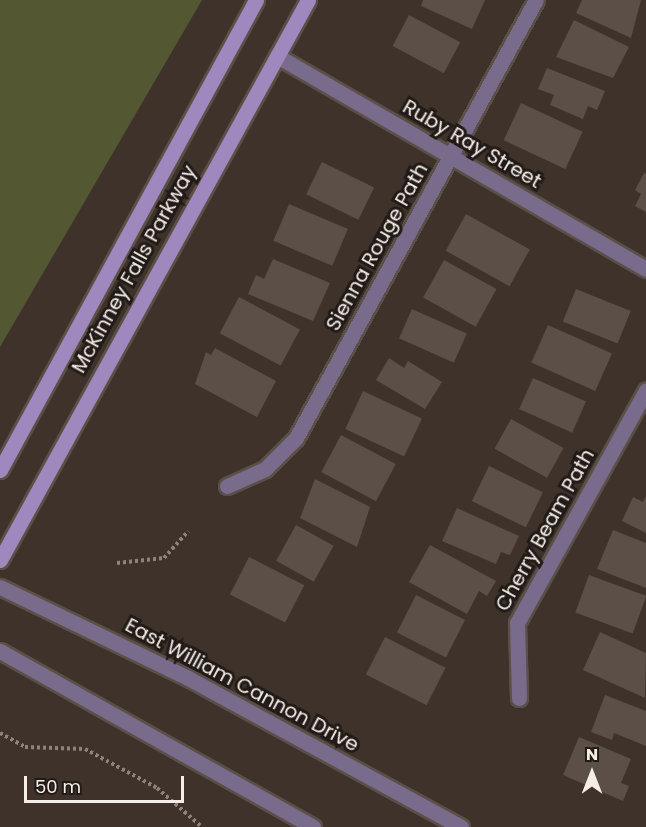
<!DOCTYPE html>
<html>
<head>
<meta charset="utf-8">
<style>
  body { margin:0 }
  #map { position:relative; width:646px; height:827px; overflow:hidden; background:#3e322a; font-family:Poppins,sans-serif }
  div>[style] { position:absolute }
  .green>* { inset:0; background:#535833 }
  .building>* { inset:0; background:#5c4f47; transform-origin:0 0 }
  .path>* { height:4px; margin-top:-2px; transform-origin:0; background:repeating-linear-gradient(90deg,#8d827c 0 3px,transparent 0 6px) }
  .roads { filter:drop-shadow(2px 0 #5b5048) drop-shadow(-2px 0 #5b5048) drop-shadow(0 2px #5b5048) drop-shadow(0 -2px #5b5048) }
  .minor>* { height:15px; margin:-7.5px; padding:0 7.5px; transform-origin:7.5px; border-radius:7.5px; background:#796b8c }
  .tertiary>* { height:15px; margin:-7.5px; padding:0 7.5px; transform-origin:7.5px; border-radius:7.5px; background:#796b8c }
  .secondary>* { height:15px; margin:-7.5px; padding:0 7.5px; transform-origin:7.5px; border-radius:7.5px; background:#9f88bd }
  span { translate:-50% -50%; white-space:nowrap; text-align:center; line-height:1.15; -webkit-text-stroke:6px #211b17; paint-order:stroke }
  .street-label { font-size:20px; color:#f5ede8 }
  .north { position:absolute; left:562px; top:743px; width:60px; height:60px; -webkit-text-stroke:4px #211b17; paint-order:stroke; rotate:0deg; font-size:16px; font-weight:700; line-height:24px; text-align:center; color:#f5ede8 }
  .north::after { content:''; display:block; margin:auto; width:21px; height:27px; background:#f5ede8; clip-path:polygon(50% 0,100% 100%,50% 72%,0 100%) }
  .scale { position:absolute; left:24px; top:776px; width:160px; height:27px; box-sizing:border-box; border:3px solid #f5ede8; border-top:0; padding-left:8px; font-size:18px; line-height:21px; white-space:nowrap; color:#f5ede8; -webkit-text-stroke:4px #211b17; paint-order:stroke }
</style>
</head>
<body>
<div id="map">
  <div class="green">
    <div style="clip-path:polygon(0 0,202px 0,0 347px)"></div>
  </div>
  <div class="building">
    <div style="clip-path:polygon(423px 0,485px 0,472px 29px,421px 6px)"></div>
    <div style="clip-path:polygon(582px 0,641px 0,631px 38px,576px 13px)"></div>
    <div style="left:409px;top:15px;width:58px;height:35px;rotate:28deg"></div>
    <div style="clip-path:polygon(574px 20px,629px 47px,613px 78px,556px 57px)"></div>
    <div style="clip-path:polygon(547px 68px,605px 91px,597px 110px,588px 106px,583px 119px,550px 105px,554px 95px,538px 89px)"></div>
    <div style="left:521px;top:103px;width:68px;height:41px;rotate:25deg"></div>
    <div style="left:322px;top:162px;width:58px;height:36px;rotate:26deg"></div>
    <div style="clip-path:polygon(644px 173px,646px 174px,646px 212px,635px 206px,641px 194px,635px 190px)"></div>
    <div style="left:289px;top:204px;width:64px;height:40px;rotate:23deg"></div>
    <div style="left:466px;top:214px;width:73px;height:42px;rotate:29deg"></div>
    <div style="clip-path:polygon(273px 259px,330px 283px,313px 321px,248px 294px,256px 275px,264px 279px)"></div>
    <div style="left:444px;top:260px;width:60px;height:43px;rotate:29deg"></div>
    <div style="left:576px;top:289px;width:59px;height:35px;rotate:22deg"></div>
    <div style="left:239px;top:297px;width:69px;height:41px;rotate:28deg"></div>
    <div style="left:412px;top:309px;width:60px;height:32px;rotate:24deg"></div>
    <div style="left:548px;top:325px;width:70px;height:41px;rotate:24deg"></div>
    <div style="clip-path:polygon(215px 348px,276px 381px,257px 417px,195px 384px,206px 352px,211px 355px)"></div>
    <div style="clip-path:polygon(389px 358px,404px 368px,408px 361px,442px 382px,425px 409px,376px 380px)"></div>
    <div style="left:533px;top:378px;width:58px;height:34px;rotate:24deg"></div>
    <div style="left:363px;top:391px;width:65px;height:42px;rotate:25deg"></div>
    <div style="left:511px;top:419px;width:60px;height:34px;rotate:29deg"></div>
    <div style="left:341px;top:435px;width:62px;height:42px;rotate:28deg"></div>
    <div style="left:489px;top:466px;width:60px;height:39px;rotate:26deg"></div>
    <div style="clip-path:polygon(315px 479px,370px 507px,357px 547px,300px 518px)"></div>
    <div style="clip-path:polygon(646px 496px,646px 533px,622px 521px,633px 497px,643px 502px)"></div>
    <div style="clip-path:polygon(457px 508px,519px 536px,510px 555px,501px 552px,496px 564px,442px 541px)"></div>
    <div style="left:296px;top:525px;width:43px;height:41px;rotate:29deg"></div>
    <div style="clip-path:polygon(613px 530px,646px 543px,646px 588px,597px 569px)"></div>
    <div style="clip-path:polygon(430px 545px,496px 581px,487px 596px,479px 591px,467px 614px,409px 582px)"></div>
    <div style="left:249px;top:557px;width:62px;height:42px;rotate:27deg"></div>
    <div style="left:589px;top:575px;width:61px;height:40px;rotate:20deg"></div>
    <div style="left:416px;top:595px;width:55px;height:42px;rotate:27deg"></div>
    <div style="clip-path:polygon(600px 632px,646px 653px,645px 698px,583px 670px)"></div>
    <div style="left:385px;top:637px;width:68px;height:42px;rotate:27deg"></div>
    <div style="clip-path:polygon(605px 695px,646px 711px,646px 746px,614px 733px,612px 740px,591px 732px)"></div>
    <div style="clip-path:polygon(579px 737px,631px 759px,621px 783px,629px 786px,623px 801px,563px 775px)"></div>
  </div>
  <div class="path">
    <div style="left:117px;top:563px;width:47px;rotate:-6.1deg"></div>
    <div style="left:164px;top:558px;width:36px;rotate:-48deg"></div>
    <div style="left:0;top:733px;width:29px;rotate:29deg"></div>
    <div style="left:25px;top:747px;width:60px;rotate:1.9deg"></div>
    <div style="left:85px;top:749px;width:82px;rotate:28.4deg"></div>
    <div style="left:157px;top:788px;width:60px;rotate:40.9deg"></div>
  </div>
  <div class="roads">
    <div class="minor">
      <div style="left:277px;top:56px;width:426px;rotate:30deg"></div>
      <div style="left:227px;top:486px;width:42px;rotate:-24.1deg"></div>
      <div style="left:265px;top:469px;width:44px;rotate:-45deg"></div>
      <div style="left:296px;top:438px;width:499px;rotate:-61.3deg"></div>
      <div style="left:519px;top:698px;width:75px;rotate:-91.5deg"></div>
      <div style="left:517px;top:623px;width:266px;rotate:-61deg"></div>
    </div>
    <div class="tertiary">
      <div style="left:0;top:587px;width:209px;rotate:25.8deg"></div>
      <div style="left:188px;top:678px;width:311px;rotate:28.6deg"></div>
      <div style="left:0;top:651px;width:359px;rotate:29.3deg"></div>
    </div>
    <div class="secondary">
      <div style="left:0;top:470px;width:535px;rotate:-61.42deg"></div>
      <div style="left:0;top:560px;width:639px;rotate:-61.19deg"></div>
    </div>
  </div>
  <div class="street-label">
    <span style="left:472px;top:144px;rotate:30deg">Ruby Ray Street</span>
    <span style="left:377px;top:247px;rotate:-61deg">Sienna Rouge Path</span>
    <span style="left:134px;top:269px;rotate:-61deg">McKinney Falls Parkway</span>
    <span style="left:545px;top:530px;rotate:-61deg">Cherry Beam Path</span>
    <span style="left:242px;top:685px;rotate:28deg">East William Cannon Drive</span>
  </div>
  <div class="north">N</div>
  <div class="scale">50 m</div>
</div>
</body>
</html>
